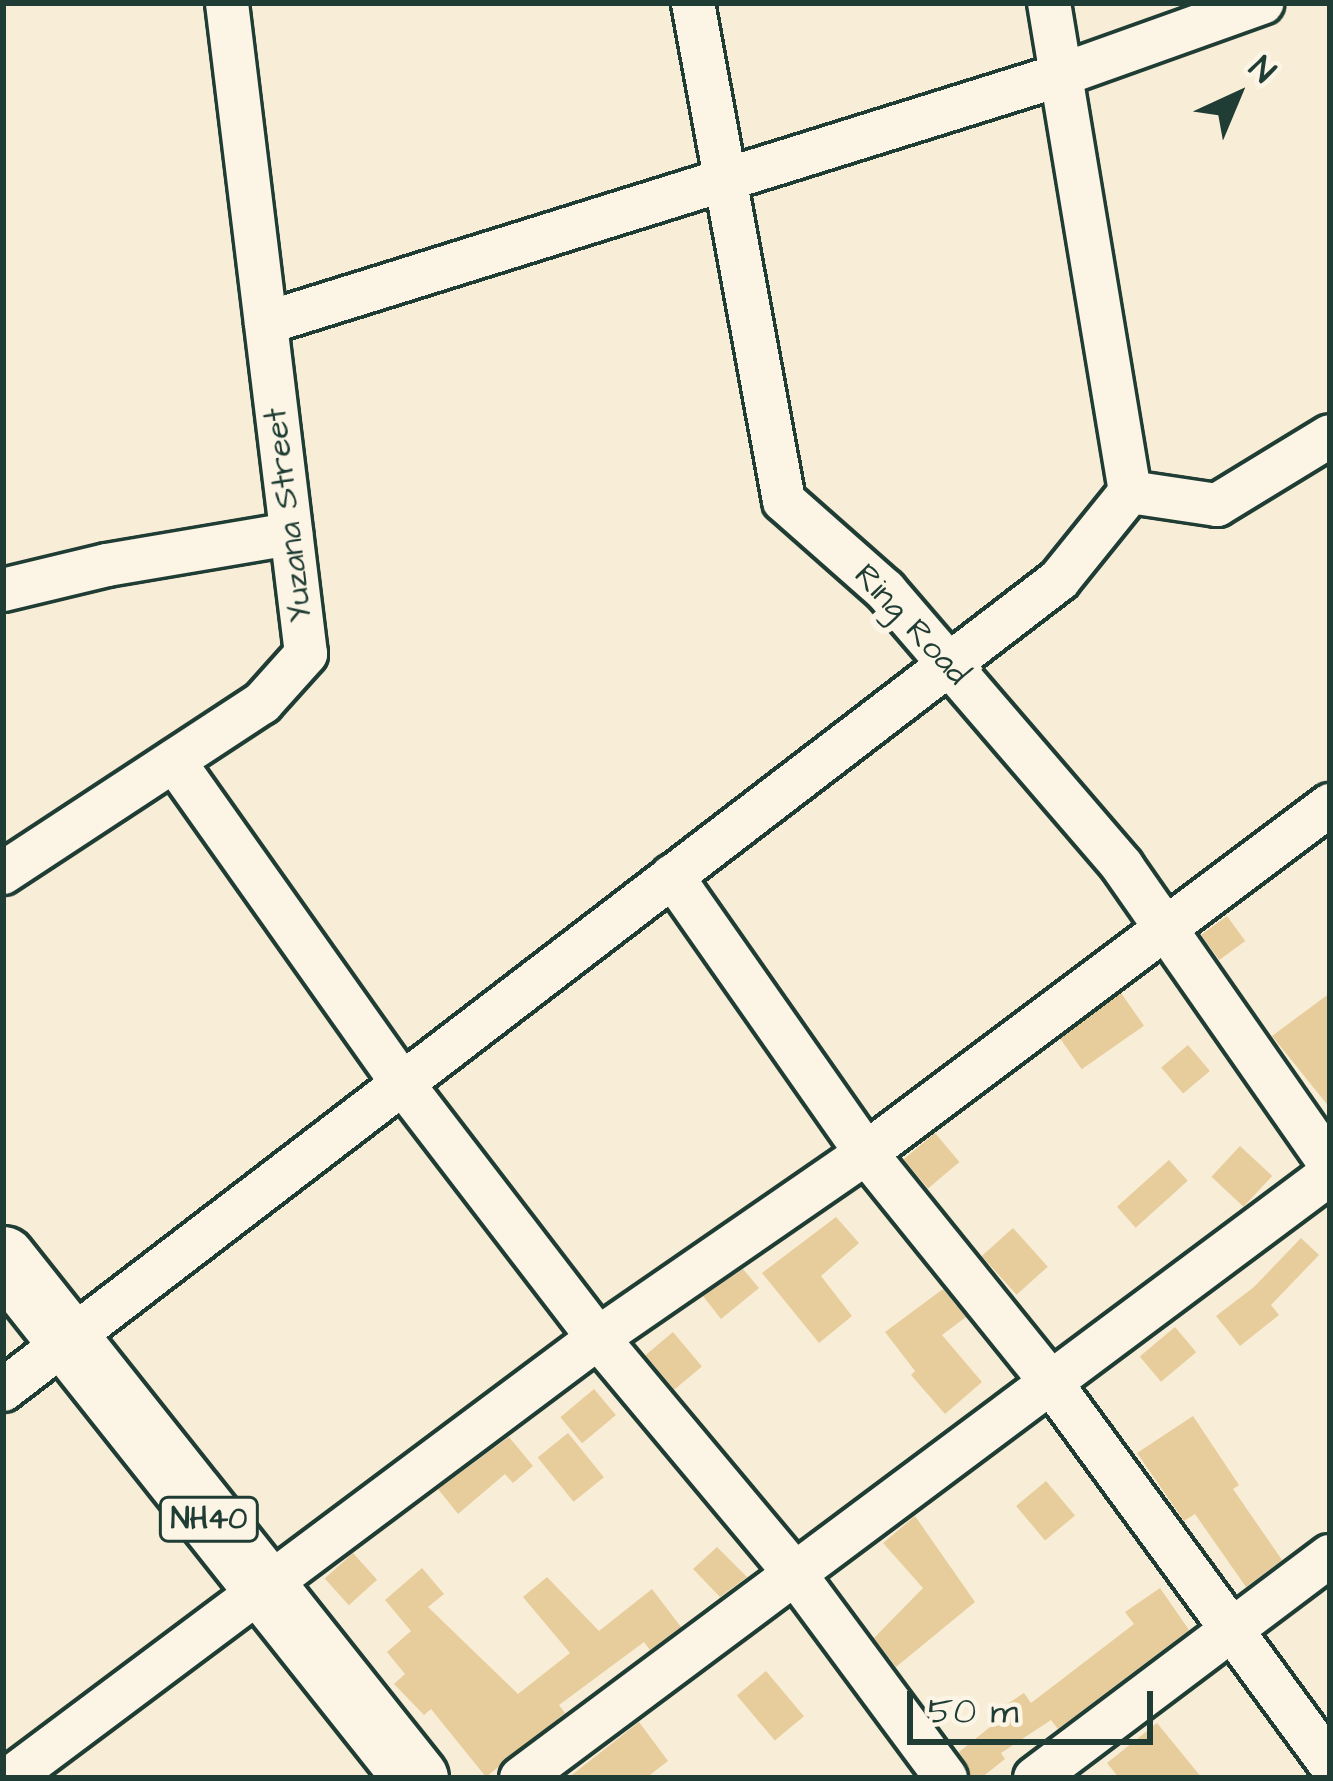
<!DOCTYPE html>
<html>
<head>
<meta charset="utf-8">
<style>
  body { margin:0 }
  #map { position:relative; width:1333px; height:1781px; overflow:hidden; background:#f8edd6; font-family:"Architects Daughter",sans-serif }
  div>[style] { position:absolute }
  .building>* { inset:0; background:#e8cd9c; transform-origin:0 0 }
  .roads { filter:drop-shadow(3px 0 #1f3d34) drop-shadow(-3px 0 #1f3d34) drop-shadow(0 3px #1f3d34) drop-shadow(0 -3px #1f3d34) }
  .minor>* { height:42px; margin:-21px; padding:0 21px; transform-origin:21px; border-radius:21px; background:#fcf5e5 }
  .highway>* { height:63px; margin:-31.5px; padding:0 31.5px; transform-origin:31.5px; border-radius:31.5px; background:#fcf5e5 }
  span { translate:-50% -50%; white-space:nowrap; text-align:center; line-height:1.15; -webkit-text-stroke:12px #fcf5e5; paint-order:stroke }
  .shield-label span { padding:3px 9px; background:#fcf5e5; border:3px solid; border-radius:9px; -webkit-text-stroke-width:0 }
  .shield-label { font-size:30px; color:#1f3d34; font-weight:700 }
  .street-label { font-size:33px; color:#1f3d34 }
  .frame { position:absolute; inset:0; border:6px solid #1f3d34; pointer-events:none }
  .north { position:absolute; left:1177px; top:36px; width:120px; height:120px; -webkit-text-stroke:9px #fcf5e5; paint-order:stroke; rotate:44deg; font-size:33px; font-weight:700; line-height:48px; text-align:center; color:#1f3d34 }
  .north::after { content:''; display:block; margin:auto; width:42px; height:54px; background:#1f3d34; clip-path:polygon(50% 0,100% 100%,50% 72%,0 100%) }
  .scale { position:absolute; left:907px; top:1691px; width:246px; height:54px; box-sizing:border-box; border:6px solid #1f3d34; border-top:0; padding-left:15px; font-size:36px; line-height:42px; white-space:nowrap; color:#1f3d34; -webkit-text-stroke:9px #fcf5e5; paint-order:stroke }
</style>
</head>
<body>
<div id="map">
  <div class="building">
    <div style="left:1227px;top:916px;width:31px;height:32px;rotate:54deg"></div>
    <div style="left:1121px;top:993px;width:40px;height:76px;rotate:55deg"></div>
    <div style="clip-path:polygon(1330px 993px,1330px 1108px,1272px 1036px)"></div>
    <div style="left:1188px;top:1045px;width:34px;height:35px;rotate:50deg"></div>
    <div style="left:935px;top:1133px;width:38px;height:41px;rotate:50deg"></div>
    <div style="left:1240px;top:1146px;width:44px;height:42px;rotate:43deg"></div>
    <div style="left:1169px;top:1160px;width:28px;height:70px;rotate:48deg"></div>
    <div style="clip-path:polygon(836px 1217px,859px 1243px,821px 1276px,852px 1316px,819px 1343px,762px 1273px)"></div>
    <div style="left:1013px;top:1228px;width:52px;height:42px;rotate:48deg"></div>
    <div style="clip-path:polygon(1301px 1238px,1319px 1255px,1271px 1305px,1279px 1315px,1240px 1346px,1216px 1316px,1254px 1287px)"></div>
    <div style="clip-path:polygon(743px 1269px,759px 1288px,721px 1319px,703px 1296px)"></div>
    <div style="clip-path:polygon(943px 1289px,966px 1317px,942px 1335px,982px 1382px,945px 1414px,911px 1375px,915px 1371px,885px 1332px)"></div>
    <div style="left:1175px;top:1327px;width:33px;height:46px;rotate:50deg"></div>
    <div style="left:673px;top:1332px;width:45px;height:36px;rotate:50deg"></div>
    <div style="left:594px;top:1389px;width:34px;height:44px;rotate:50deg"></div>
    <div style="clip-path:polygon(1193px 1416px,1239px 1485px,1233px 1489px,1282px 1560px,1246px 1587px,1195px 1514px,1184px 1521px,1137px 1453px)"></div>
    <div style="left:568px;top:1433px;width:57px;height:39px;rotate:51deg"></div>
    <div style="clip-path:polygon(509px 1437px,533px 1466px,513px 1483px,505px 1474px,458px 1514px,438px 1489px)"></div>
    <div style="left:1046px;top:1481px;width:45px;height:39px;rotate:50deg"></div>
    <div style="clip-path:polygon(915px 1516px,975px 1602px,896px 1667px,874px 1638px,923px 1588px,883px 1543px)"></div>
    <div style="clip-path:polygon(717px 1547px,747px 1577px,720px 1597px,693px 1569px)"></div>
    <div style="left:353px;top:1553px;width:36px;height:38px;rotate:48deg"></div>
    <div style="clip-path:polygon(422px 1568px,444px 1594px,428px 1607px,518px 1694px,570px 1653px,523px 1597px,547px 1577px,599px 1631px,652px 1589px,681px 1627px,650px 1650px,644px 1642px,559px 1705px,565px 1713px,486px 1777px,431px 1709px,424px 1715px,394px 1684px,405px 1674px,387px 1652px,411px 1631px,385px 1600px)"></div>
    <div style="clip-path:polygon(1160px 1588px,1189px 1630px,1058px 1729px,1051px 1720px,1001px 1753px,1005px 1759px,981px 1778px,971px 1778px,959px 1752px,1005px 1715px,1001px 1708px,1024px 1693px,1031px 1703px,1134px 1624px,1125px 1612px)"></div>
    <div style="left:766px;top:1671px;width:59px;height:38px;rotate:50deg"></div>
    <div style="clip-path:polygon(639px 1722px,668px 1761px,646px 1778px,568px 1778px)"></div>
    <div style="clip-path:polygon(1157px 1723px,1202px 1778px,1119px 1778px,1107px 1763px)"></div>
  </div>
  <div class="roads">
    <div class="minor">
      <div style="left:693px;top:3px;width:506px;rotate:79.64deg"></div>
      <div style="left:784px;top:501px;width:135px;rotate:41.4deg"></div>
      <div style="left:885px;top:590px;width:364px;rotate:49.3deg"></div>
      <div style="left:1122px;top:866px;width:363px;rotate:55.1deg"></div>
      <div style="left:266px;top:323px;width:833px;rotate:-17.33deg"></div>
      <div style="left:1061px;top:75px;width:214px;rotate:-19.7deg"></div>
      <div style="left:1130px;top:492px;width:88px;rotate:8.5deg"></div>
      <div style="left:1217px;top:505px;width:132px;rotate:-31.4deg"></div>
      <div style="left:3px;top:590px;width:107px;rotate:-13.5deg"></div>
      <div style="left:107px;top:565px;width:187px;rotate:-9.6deg"></div>
      <div style="left:174px;top:761px;width:396px;rotate:54.7deg"></div>
      <div style="left:403px;top:1084px;width:320px;rotate:52.5deg"></div>
      <div style="left:598px;top:1338px;width:304px;rotate:50.1deg"></div>
      <div style="left:793px;top:1571px;width:257px;rotate:53.5deg"></div>
      <div style="left:3px;top:873px;width:310px;rotate:-33.3deg"></div>
      <div style="left:262px;top:703px;width:66px;rotate:-48.1deg"></div>
      <div style="left:306px;top:654px;width:656px;rotate:-96.92deg"></div>
      <div style="left:672px;top:876px;width:338px;rotate:55deg"></div>
      <div style="left:866px;top:1153px;width:292px;rotate:51.1deg"></div>
      <div style="left:1049px;top:1380px;width:476px;rotate:53.8deg"></div>
      <div style="left:3px;top:1390px;width:1331px;rotate:-37.49deg"></div>
      <div style="left:1059px;top:580px;width:113px;rotate:-51.1deg"></div>
      <div style="left:1130px;top:492px;width:496px;rotate:-99.4deg"></div>
      <div style="left:10px;top:1778px;width:734px;rotate:-36.81deg"></div>
      <div style="left:598px;top:1338px;width:326px;rotate:-34.6deg"></div>
      <div style="left:866px;top:1153px;width:580px;rotate:-36.87deg"></div>
      <div style="left:521px;top:1778px;width:1010px;rotate:-36.75deg"></div>
      <div style="left:1035px;top:1778px;width:369px;rotate:-37deg"></div>
    </div>
    <div class="highway">
      <div style="left:3px;top:1258px;width:664px;rotate:51.54deg"></div>
    </div>
  </div>
  <div class="shield-label">
    <span style="left:209px;top:1519px">NH40</span>
  </div>
  <div class="street-label">
    <span style="left:289px;top:515px;rotate:-97deg">Yuzana Street</span>
    <span style="left:911px;top:625px;rotate:47deg">Ring Road</span>
  </div>
  <div class="frame"></div>
  <div class="north">N</div>
  <div class="scale">50 m</div>
</div>
</body>
</html>
